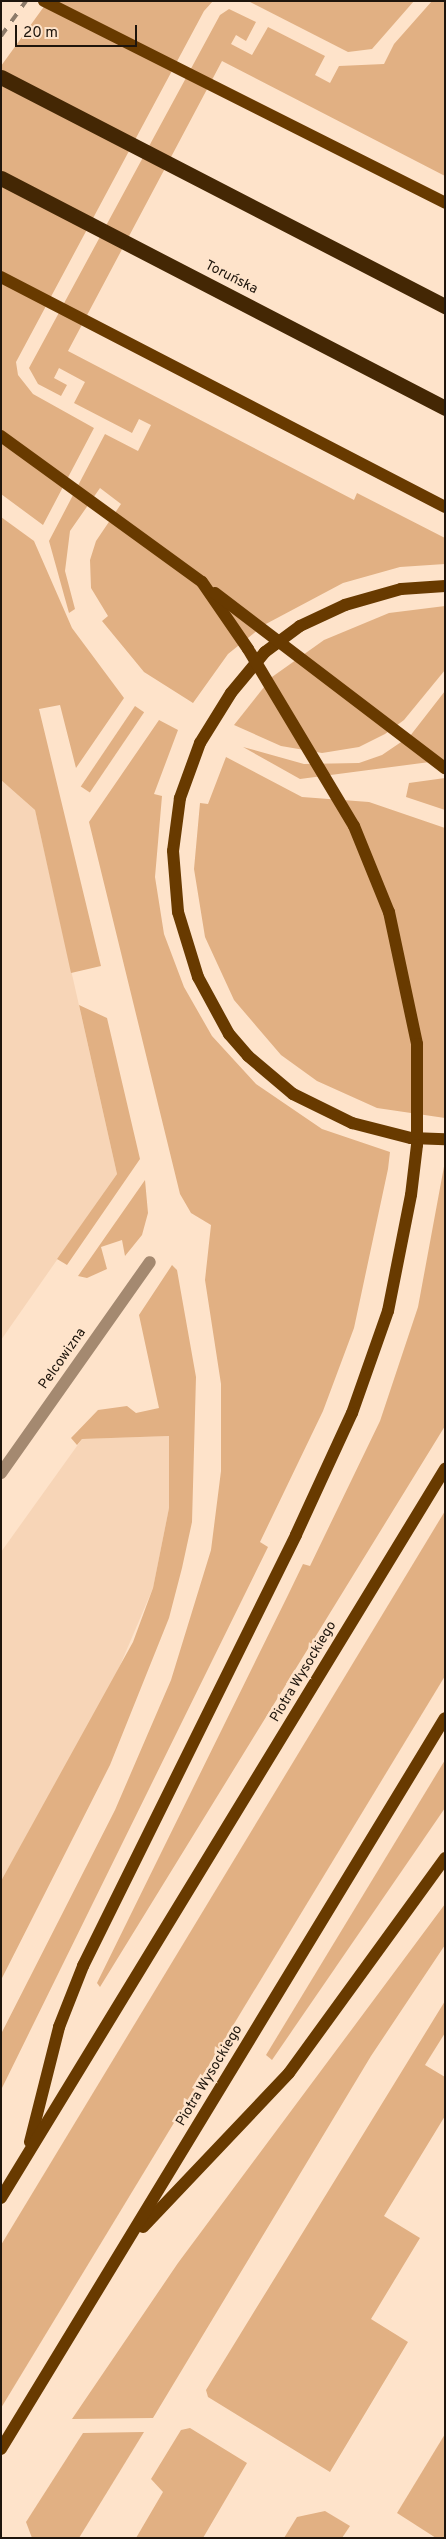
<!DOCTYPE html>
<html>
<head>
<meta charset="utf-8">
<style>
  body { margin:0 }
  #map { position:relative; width:446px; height:2539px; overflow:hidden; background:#fee3ca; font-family:Overpass,sans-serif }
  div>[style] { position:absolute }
  .built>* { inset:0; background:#f7d5b7 }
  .green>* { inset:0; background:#e1b083; transform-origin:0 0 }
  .minor>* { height:12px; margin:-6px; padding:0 6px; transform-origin:6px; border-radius:6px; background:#a48970 }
  .major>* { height:12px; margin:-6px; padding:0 6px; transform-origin:6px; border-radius:6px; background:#683a00 }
  .highway>* { height:15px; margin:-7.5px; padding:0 7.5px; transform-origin:7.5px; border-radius:7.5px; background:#442704 }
  .rail>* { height:4px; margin-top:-2px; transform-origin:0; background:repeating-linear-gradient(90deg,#8c7a69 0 9px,transparent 0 18px) }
  .major-bridge>* { height:12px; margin:-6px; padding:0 6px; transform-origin:6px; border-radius:6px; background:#683a00 }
  span { translate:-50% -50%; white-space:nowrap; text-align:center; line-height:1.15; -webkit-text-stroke:5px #fee3ca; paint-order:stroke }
  .street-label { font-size:14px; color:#1e150c }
  .frame { position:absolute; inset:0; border:2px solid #1e150c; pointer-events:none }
  .scale { position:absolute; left:15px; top:25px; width:122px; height:22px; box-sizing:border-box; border:2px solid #1e150c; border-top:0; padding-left:6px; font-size:15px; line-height:18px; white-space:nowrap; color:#1e150c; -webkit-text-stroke:4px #fee3ca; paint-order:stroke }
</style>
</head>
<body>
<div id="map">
  <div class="built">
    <div style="clip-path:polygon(1px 780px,35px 810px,117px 1174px,1px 1340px)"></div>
    <div style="clip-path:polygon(169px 1436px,169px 1508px,153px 1588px,113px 1682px,1px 1881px,1px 1552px,82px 1439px)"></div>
  </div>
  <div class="green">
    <div style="clip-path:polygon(48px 1px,213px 1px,204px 11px,16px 362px,18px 375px,33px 394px,94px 428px,43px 525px,1px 494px,1px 66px)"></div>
    <div style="clip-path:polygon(248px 1px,414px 1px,372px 49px,348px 52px)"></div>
    <div style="clip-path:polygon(432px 1px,445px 1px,445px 176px,222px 61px,68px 351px,354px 500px,357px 493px,445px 538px,445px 564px,400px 567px,343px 583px,264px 625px,228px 654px,193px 703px,144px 672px,102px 621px,108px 616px,91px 588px,90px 560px,96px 541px,121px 504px,100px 488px,70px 531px,65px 571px,75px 609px,69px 613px,49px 541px,105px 434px,138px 451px,151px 425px,139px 419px,132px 433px,74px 403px,85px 382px,59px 368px,54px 378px,67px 385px,61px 396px,38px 384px,29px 368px,220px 15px,229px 9px,256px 22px,246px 41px,236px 35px,231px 44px,252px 55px,268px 27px,325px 56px,315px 75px,330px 83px,339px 66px,384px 64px,394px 44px)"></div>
    <div style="clip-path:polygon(1px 517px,34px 541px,72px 628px,124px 698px,76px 768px,60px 705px,39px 709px,101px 966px,71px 973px,35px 810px,1px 780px)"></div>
    <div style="clip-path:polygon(445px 606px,445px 670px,404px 720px,385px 734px,359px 747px,322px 753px,281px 746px,234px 725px,272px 677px,324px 640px,389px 613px)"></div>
    <div style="clip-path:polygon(445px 691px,445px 760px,300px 779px,243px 747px,304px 764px,359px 763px,382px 755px,410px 736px)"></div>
    <div style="left:135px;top:706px;width:11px;height:97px;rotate:34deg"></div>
    <div style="clip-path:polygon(159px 720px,178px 730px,154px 794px,162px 796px,155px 877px,164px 934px,184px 987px,212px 1036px,256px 1084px,322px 1129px,390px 1152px,388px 1169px,354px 1328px,323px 1411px,260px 1542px,268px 1547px,1px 2090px,1px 2034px,115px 1810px,171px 1680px,211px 1550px,221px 1471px,221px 1384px,205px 1280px,211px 1225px,191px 1213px,180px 1194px,89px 822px)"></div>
    <div style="clip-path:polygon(226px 757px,302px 797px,369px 802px,445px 828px,445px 1118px,377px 1108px,317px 1081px,281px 1055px,234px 1000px,205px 937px,194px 869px,200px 803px,208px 804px)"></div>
    <div style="clip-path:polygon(445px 778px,445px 810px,406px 797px,409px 783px)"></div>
    <div style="clip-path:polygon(79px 1005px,107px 1018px,140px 1159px,67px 1265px,57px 1259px,117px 1174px)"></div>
    <div style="clip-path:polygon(445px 1161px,445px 1426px,100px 1987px,97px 1983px,288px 1595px,303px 1564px,310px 1566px,380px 1421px,418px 1307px)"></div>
    <div style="clip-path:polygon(145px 1180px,148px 1213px,142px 1235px,125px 1256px,122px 1240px,101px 1247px,107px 1269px,87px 1278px,78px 1276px)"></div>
    <div style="clip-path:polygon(172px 1265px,177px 1270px,196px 1377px,192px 1522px,182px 1568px,169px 1618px,110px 1765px,1px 1980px,1px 1881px,133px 1642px,153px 1588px,169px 1508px,169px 1436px,82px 1439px,77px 1445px,71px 1438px,98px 1410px,127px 1406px,136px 1413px,159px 1408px,139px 1315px)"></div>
    <div style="clip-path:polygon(445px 1511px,445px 1676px,1px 2408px,1px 2245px)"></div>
    <div style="clip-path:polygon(445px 1760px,445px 1808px,272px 2060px,266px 2055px)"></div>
    <div style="clip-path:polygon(445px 1904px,445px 1945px,371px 2056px,153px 2418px,72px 2419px,178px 2263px)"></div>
    <div style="clip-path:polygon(445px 2001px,445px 2033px,425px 2065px,445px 2077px,445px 2116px,384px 2216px,420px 2238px,371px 2319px,408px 2342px,330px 2472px,208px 2397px,206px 2390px)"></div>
    <div style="clip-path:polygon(190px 2428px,247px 2463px,203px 2538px,136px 2538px,163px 2492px,151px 2479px,181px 2430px)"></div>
    <div style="clip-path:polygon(144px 2432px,79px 2538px,32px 2538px,26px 2522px,83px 2433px)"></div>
    <div style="clip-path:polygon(445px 2434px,445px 2538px,436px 2538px,397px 2513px)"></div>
    <div style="clip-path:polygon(325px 2511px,350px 2526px,342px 2538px,284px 2538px,297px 2517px)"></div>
  </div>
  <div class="minor">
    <div style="left:1px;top:1473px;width:258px;rotate:-54.8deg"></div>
  </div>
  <div class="major">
    <div style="left:44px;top:1px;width:449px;rotate:26.7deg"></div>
    <div style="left:1px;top:277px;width:500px;rotate:27.38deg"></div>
    <div style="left:1px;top:436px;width:248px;rotate:36deg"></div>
    <div style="left:445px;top:586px;width:44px;rotate:176.1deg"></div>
    <div style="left:401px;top:589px;width:58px;rotate:164.1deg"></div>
    <div style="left:345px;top:605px;width:50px;rotate:155deg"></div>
    <div style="left:300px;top:626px;width:44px;rotate:143.4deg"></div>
    <div style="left:265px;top:652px;width:53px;rotate:129.7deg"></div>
    <div style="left:231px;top:693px;width:59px;rotate:121.8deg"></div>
    <div style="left:200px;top:743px;width:59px;rotate:110deg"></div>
    <div style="left:180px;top:798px;width:53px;rotate:97.5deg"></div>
    <div style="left:173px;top:851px;width:61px;rotate:85.3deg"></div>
    <div style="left:178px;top:912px;width:68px;rotate:72.9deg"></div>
    <div style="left:198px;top:977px;width:65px;rotate:61.5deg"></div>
    <div style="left:229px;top:1034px;width:29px;rotate:49deg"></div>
    <div style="left:248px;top:1056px;width:59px;rotate:40.2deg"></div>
    <div style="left:293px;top:1094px;width:66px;rotate:26.2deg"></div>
    <div style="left:352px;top:1123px;width:61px;rotate:14.3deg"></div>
    <div style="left:411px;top:1138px;width:34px;rotate:2deg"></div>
    <div style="left:30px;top:2142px;width:119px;rotate:-75.8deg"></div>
    <div style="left:59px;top:2027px;width:66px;rotate:-68.5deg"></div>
    <div style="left:83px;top:1966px;width:481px;rotate:-63.7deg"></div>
    <div style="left:1px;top:2198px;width:854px;rotate:-58.66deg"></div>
    <div style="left:143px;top:2227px;width:212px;rotate:-46.5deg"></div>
    <div style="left:289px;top:2073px;width:266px;rotate:-54deg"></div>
    <div style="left:1px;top:2449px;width:855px;rotate:-58.73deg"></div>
  </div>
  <div class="highway">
    <div style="left:1px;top:77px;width:500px;rotate:27.3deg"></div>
    <div style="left:1px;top:178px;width:500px;rotate:27.38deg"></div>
  </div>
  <div class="rail">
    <div style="left:1px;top:36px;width:43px;rotate:-54.5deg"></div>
  </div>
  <div class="major-bridge">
    <div style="left:202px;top:582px;width:81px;rotate:55.5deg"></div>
    <div style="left:248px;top:649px;width:206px;rotate:59.1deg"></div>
    <div style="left:354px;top:826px;width:93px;rotate:67.9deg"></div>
    <div style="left:389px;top:912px;width:135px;rotate:78deg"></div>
    <div style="left:417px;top:1044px;width:101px;rotate:90deg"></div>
    <div style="left:417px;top:1145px;width:50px;rotate:96.8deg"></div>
    <div style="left:411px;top:1195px;width:118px;rotate:101.2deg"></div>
    <div style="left:388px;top:1311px;width:108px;rotate:109.4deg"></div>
    <div style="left:352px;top:1413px;width:134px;rotate:114.7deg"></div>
    <div style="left:215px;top:593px;width:289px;rotate:37.3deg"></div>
  </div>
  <div class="street-label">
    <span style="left:231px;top:278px;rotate:27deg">Toruńska</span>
    <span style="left:63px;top:1359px;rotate:-55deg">Pelcowizna</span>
    <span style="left:304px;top:1672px;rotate:-59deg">Piotra Wysockiego</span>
    <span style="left:210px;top:2076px;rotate:-59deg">Piotra Wysockiego</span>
  </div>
  <div class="frame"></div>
  <div class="scale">20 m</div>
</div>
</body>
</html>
